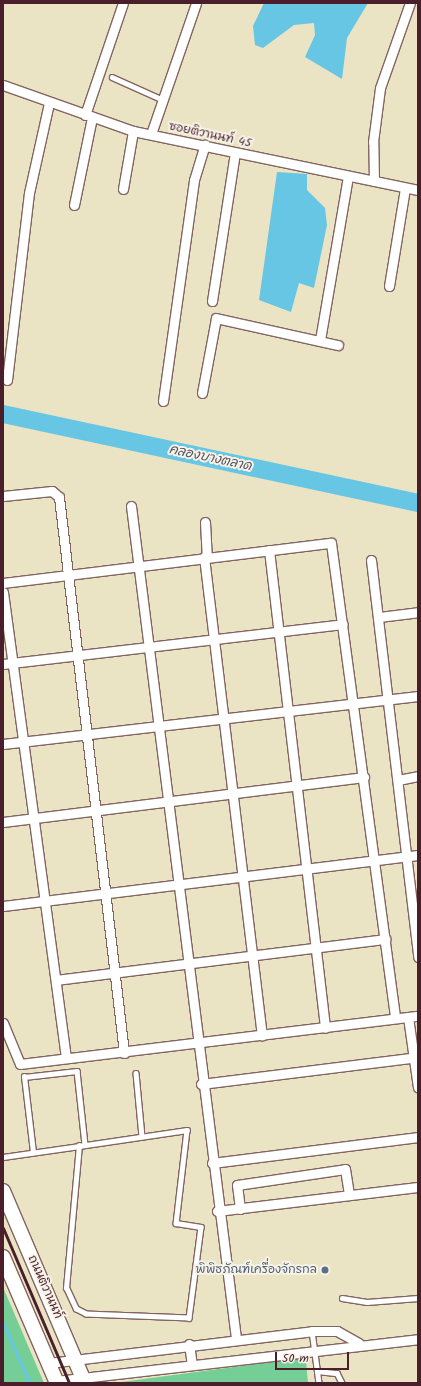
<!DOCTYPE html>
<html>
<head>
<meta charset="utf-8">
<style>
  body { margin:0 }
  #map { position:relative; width:421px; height:1386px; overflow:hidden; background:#ebe4c4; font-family:Kalam,"Playpen Sans Thai",sans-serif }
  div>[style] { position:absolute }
  .green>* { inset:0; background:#74ce95 }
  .water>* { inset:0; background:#66c6e4 }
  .stream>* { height:3px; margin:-1.5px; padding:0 1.5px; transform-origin:1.5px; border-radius:1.5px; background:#66c6e4 }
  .river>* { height:18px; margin:-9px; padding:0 9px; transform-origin:9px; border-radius:9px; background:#66c6e4 }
  .roads { filter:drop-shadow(1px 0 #826461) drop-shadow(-1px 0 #826461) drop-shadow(0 1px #826461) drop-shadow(0 -1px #826461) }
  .service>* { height:4.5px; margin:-2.25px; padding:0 2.25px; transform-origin:2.25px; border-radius:2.25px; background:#fff }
  .minor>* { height:9px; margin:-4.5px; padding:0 4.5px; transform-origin:4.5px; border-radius:4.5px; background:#fff }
  .primary>* { height:14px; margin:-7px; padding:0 7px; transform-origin:7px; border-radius:7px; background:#fff }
  .rail>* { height:3px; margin:-1.5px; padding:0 1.5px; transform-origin:1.5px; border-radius:1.5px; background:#4a1f2b }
  .dots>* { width:11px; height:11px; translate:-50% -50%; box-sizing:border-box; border:2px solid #f7f3e8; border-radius:50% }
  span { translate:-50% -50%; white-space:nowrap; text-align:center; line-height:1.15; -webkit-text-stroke:4px #f7f3e8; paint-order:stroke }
  .street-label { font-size:12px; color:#4a1f2b }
  .service-label { font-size:12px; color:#4e5e75 }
  .right { translate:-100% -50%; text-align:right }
  .water-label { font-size:13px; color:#525162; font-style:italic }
  .frame { position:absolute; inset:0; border:4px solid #4a1f2b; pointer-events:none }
  .scale { position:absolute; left:275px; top:1352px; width:74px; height:18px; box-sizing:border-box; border:2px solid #4a1f2b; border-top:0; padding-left:5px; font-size:12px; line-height:14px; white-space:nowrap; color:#4a1f2b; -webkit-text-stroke:3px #f7f3e8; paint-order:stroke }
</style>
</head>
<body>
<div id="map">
  <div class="green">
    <div style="clip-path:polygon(3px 1287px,44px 1383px,3px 1383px)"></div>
    <div style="clip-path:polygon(301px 1358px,306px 1361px,308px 1383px,114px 1383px)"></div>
  </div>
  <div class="water">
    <div style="clip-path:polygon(264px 3px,368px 3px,347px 38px,342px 79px,305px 57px,315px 35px,314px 23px,294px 25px,263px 48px,255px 45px,253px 26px)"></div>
    <div style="clip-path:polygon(277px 172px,307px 174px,307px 190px,325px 208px,327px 225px,314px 288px,299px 283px,291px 312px,259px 300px)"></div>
  </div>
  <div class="stream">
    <div style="left:3px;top:1323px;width:64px;rotate:66.2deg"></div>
  </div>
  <div class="river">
    <div style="left:3px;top:414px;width:424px;rotate:12.1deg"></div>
  </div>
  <div class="roads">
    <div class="service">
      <div style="left:112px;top:77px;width:54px;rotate:24.2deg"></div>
      <div style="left:136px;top:1073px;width:63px;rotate:84.6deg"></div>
      <div style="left:33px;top:1152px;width:76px;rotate:-96.8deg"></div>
      <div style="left:24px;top:1077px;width:53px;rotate:-6.5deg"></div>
      <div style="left:77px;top:1071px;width:74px;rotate:83.8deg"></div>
      <div style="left:3px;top:1157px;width:77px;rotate:-8.2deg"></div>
      <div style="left:79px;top:1146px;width:109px;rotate:-8.4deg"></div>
      <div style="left:187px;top:1130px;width:94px;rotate:96.7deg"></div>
      <div style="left:176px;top:1223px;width:25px;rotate:9deg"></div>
      <div style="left:201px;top:1227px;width:92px;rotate:97.5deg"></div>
      <div style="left:189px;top:1318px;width:103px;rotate:-177.8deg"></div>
      <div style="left:86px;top:1314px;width:11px;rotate:-153deg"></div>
      <div style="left:76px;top:1309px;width:23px;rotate:-115deg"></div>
      <div style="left:66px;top:1288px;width:143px;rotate:-84.8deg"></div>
      <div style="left:342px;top:1298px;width:25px;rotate:9deg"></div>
      <div style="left:367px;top:1302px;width:51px;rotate:-4.5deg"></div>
      <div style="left:312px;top:1331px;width:52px;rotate:82.3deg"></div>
      <div style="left:317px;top:1371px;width:20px;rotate:6deg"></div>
      <div style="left:337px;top:1373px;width:11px;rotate:63deg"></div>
    </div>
    <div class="minor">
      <div style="left:3px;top:85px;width:138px;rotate:19.5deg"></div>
      <div style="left:133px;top:131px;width:291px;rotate:11.7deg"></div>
      <div style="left:85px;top:115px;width:118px;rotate:-71.3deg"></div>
      <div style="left:151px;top:134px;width:139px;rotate:-71deg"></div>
      <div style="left:374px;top:181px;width:39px;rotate:-91deg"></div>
      <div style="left:373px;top:142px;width:54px;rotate:-82.6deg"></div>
      <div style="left:380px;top:88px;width:90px;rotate:-70.6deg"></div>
      <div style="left:123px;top:189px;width:59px;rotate:-80.2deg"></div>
      <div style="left:74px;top:205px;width:90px;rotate:-78.4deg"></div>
      <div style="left:389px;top:286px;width:99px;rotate:-80.7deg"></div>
      <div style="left:212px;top:301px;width:150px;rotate:-81.2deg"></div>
      <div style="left:320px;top:340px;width:165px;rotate:-80.3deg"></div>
      <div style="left:7px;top:380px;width:188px;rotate:-83.3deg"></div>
      <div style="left:29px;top:193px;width:92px;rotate:-77.5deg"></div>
      <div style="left:202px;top:393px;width:76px;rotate:-79.4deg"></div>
      <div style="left:216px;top:318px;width:125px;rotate:12.5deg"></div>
      <div style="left:163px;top:401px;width:223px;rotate:-82deg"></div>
      <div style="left:194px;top:180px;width:37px;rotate:-73deg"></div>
      <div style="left:3px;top:496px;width:49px;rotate:-5.8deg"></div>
      <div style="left:52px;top:491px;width:9px;rotate:41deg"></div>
      <div style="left:59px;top:497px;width:560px;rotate:83.33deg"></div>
      <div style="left:131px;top:506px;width:839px;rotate:82.81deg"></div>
      <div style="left:205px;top:522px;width:35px;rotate:87deg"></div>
      <div style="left:269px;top:550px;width:481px;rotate:83.3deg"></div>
      <div style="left:204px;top:557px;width:482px;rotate:83.1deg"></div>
      <div style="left:371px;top:560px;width:400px;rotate:83.2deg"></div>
      <div style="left:3px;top:583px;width:330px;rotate:-7deg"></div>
      <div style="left:331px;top:543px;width:479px;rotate:82.3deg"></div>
      <div style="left:3px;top:592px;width:470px;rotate:82.3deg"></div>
      <div style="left:379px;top:617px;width:39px;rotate:-7deg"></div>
      <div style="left:3px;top:664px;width:342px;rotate:-6.7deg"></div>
      <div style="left:3px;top:744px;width:418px;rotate:-6.6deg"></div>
      <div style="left:398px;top:780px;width:20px;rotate:-11deg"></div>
      <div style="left:3px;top:822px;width:364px;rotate:-7.1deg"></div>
      <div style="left:3px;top:906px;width:418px;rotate:-7deg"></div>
      <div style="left:56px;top:980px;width:332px;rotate:-7.1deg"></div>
      <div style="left:408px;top:1017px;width:71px;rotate:81.9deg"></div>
      <div style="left:3px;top:1023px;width:44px;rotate:67.5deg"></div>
      <div style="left:20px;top:1064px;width:401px;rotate:-6.9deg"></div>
      <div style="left:201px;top:1084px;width:219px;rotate:-7.1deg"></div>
      <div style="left:212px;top:1163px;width:208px;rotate:-7.2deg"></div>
      <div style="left:240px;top:1209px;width:24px;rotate:-97deg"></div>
      <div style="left:237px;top:1185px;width:109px;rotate:-8.4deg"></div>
      <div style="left:345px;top:1169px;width:26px;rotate:81deg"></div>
      <div style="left:217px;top:1211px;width:202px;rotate:-6.8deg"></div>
      <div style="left:189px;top:1344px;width:21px;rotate:82deg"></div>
      <div style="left:49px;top:1363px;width:265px;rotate:-6.9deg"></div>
      <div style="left:312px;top:1331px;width:25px"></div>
      <div style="left:337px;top:1331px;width:25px;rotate:29deg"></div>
      <div style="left:56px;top:1381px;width:364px;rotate:-6.6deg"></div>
    </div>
    <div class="primary">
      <div style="left:3px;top:1191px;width:209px;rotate:66.9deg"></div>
      <div style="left:3px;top:1257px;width:137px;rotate:66.8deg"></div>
    </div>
  </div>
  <div class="rail">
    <div style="left:3px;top:1228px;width:168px;rotate:66.9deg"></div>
  </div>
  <div class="dots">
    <div style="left:325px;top:1270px;background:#5c6f8a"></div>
  </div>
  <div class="street-label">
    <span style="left:210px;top:135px;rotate:12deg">ซอยติวานนท์ 45</span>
    <span style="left:45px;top:1287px;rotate:66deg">ถนนติวานนท์</span>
  </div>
  <div class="service-label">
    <span class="right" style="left:317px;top:1270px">พิพิธภัณฑ์เครื่องจักรกล</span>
  </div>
  <div class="water-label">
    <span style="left:210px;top:459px;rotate:12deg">คลองบางตลาด</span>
  </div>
  <div class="frame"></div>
  <div class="scale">50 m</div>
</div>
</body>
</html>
